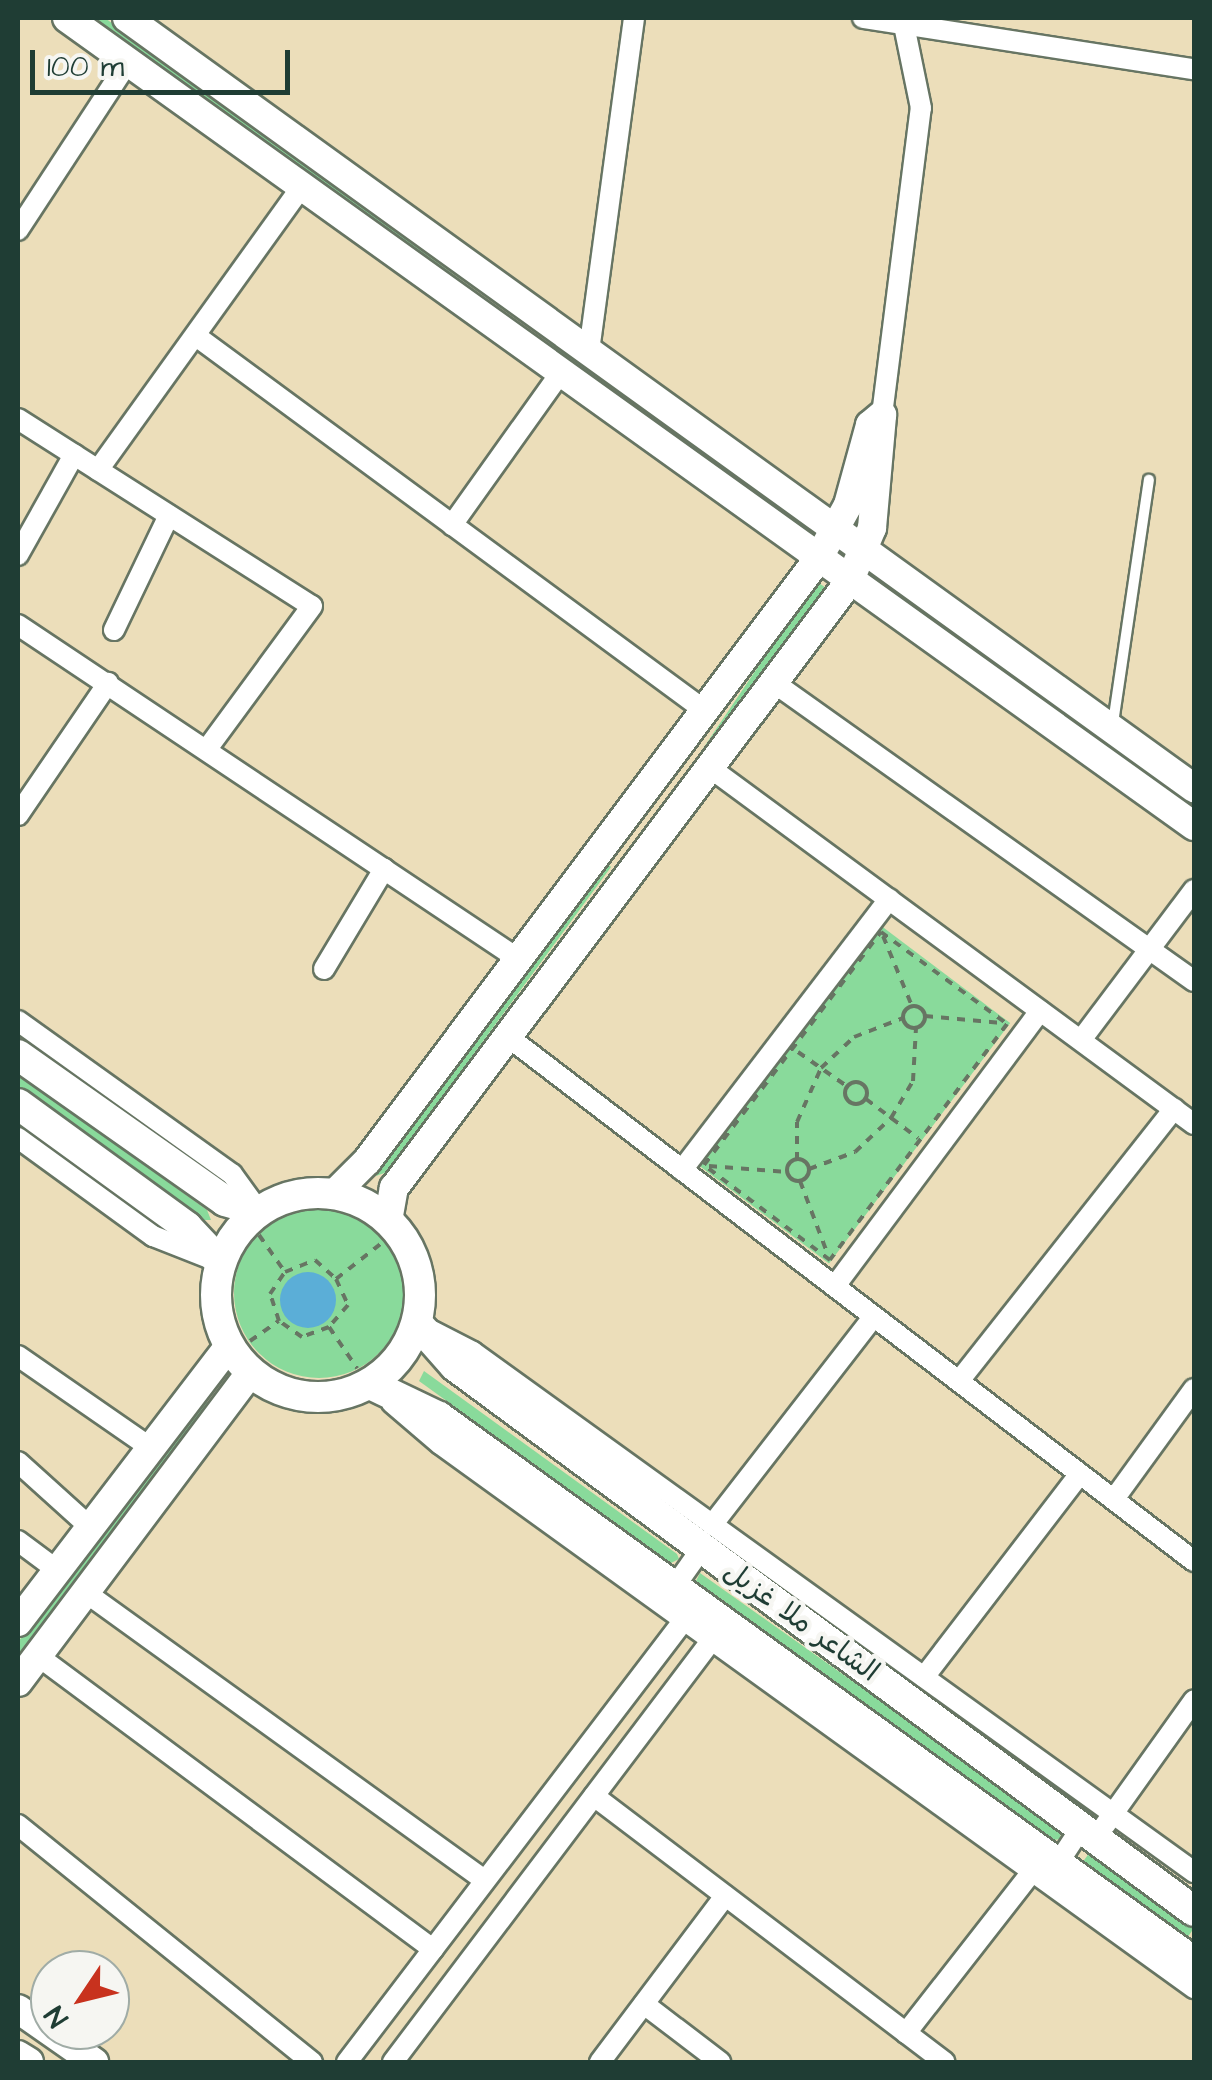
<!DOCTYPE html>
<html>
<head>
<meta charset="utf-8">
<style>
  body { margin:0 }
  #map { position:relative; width:1212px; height:2080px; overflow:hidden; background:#ecdeba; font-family:"Architects Daughter","Playpen Sans Arabic",sans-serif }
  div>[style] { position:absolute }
  .green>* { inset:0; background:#89da9b; transform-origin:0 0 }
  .round { border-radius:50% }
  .water>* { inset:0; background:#5baed7 }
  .path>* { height:4px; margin-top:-2px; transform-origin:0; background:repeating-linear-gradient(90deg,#677563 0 8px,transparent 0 16px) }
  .path>.ring { margin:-2px; padding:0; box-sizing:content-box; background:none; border:4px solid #677563; border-radius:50% }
  .roads { filter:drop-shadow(2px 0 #677563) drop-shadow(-2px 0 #677563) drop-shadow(0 2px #677563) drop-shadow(0 -2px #677563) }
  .service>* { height:10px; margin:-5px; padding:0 5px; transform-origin:5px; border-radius:5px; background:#fff }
  .minor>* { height:20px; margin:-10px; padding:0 10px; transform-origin:10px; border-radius:10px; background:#fff }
  .secondary>* { height:28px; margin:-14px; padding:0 14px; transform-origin:14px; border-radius:14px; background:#fff }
  .primary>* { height:30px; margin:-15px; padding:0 15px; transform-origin:15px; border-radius:15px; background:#fff }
  .primary>.ring { margin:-15px; padding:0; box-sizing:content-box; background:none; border:30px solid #fff; border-radius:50% }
  span { translate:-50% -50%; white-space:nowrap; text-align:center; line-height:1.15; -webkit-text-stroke:9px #f6f6f2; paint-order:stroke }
  .street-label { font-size:28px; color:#1f3d34 }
  .frame { position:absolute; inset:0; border:20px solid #1f3d34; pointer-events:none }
  .north { position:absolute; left:30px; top:1950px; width:100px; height:100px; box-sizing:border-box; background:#f6f6f2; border:2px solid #a0aca6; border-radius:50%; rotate:235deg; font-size:28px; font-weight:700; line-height:40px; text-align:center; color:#1f3d34 }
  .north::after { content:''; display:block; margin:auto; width:35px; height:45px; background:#c8321e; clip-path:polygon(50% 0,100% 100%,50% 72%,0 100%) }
  .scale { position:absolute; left:30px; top:50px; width:260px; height:45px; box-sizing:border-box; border:5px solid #1f3d34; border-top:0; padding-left:12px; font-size:30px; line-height:35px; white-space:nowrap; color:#1f3d34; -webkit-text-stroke:8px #f6f6f2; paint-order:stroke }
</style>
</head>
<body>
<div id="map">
  <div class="green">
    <div style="clip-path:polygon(84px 18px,105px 18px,521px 324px,515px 327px)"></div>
    <div style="clip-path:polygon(554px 341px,821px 536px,823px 543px,543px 345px)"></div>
    <div style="left:816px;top:581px;width:11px;height:334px;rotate:34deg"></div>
    <div style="clip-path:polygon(893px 587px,1194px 804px,1194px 816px,886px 589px)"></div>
    <div style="clip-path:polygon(603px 859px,611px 867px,387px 1172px,376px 1176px,379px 1162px)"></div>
    <div style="left:880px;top:925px;width:163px;height:301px;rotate:37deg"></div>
    <div style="clip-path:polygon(18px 1074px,207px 1210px,211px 1220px,200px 1220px,18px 1088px)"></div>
    <div class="round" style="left:234px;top:1208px;width:170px;height:170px"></div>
    <div style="clip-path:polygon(424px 1371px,677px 1554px,679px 1559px,671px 1563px,419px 1381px)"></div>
    <div style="clip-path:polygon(207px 1396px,207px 1404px,18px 1656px,18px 1642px)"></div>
    <div style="clip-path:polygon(700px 1573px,1061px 1829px,1060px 1839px,1054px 1840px,695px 1583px)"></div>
    <div style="left:1090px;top:1852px;width:129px;height:12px;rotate:36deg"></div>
  </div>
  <div class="water">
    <div class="round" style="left:280px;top:1272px;width:56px;height:56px"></div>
  </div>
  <div class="path">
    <div style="left:881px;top:932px;width:156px;rotate:36.1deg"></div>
    <div style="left:1007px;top:1024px;width:295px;rotate:126.9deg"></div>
    <div style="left:830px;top:1260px;width:158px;rotate:-143deg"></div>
    <div style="left:704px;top:1165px;width:293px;rotate:-52.8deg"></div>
    <div style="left:883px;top:936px;width:76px;rotate:67.5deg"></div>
    <div class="ring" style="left:903px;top:1006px;width:18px;height:18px"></div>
    <div style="left:925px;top:1016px;width:77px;rotate:5.2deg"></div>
    <div style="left:798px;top:1052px;width:61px;rotate:35deg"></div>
    <div class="ring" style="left:845px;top:1082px;width:18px;height:18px"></div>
    <div style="left:866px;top:1099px;width:65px;rotate:36.9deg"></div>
    <div class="ring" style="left:787px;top:1159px;width:18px;height:18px"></div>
    <div style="left:797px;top:1160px;width:38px;rotate:-90deg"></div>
    <div style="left:797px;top:1122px;width:59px;rotate:-66deg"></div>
    <div style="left:821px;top:1068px;width:45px;rotate:-43.2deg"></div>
    <div style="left:854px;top:1037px;width:53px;rotate:-21.2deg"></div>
    <div style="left:709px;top:1166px;width:78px;rotate:4.4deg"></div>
    <div style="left:809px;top:1169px;width:49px;rotate:-20.3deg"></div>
    <div style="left:855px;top:1152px;width:50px;rotate:-43.4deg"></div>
    <div style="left:891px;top:1118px;width:43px;rotate:-59.3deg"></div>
    <div style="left:913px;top:1081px;width:53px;rotate:-86.8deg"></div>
    <div style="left:800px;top:1181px;width:79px;rotate:69.3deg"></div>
    <div style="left:259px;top:1235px;width:45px;rotate:54.9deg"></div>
    <div style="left:315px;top:1260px;width:28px;rotate:42deg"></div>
    <div style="left:336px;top:1279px;width:29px;rotate:65deg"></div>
    <div style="left:348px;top:1305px;width:29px;rotate:131deg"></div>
    <div style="left:329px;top:1327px;width:29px;rotate:160deg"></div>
    <div style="left:302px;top:1337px;width:28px;rotate:-145deg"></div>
    <div style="left:279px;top:1321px;width:28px;rotate:-108deg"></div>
    <div style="left:270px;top:1294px;width:27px;rotate:-56deg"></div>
    <div style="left:285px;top:1272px;width:32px;rotate:-22deg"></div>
    <div style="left:336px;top:1279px;width:60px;rotate:-38.2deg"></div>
    <div style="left:329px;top:1327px;width:50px;rotate:55.7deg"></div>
    <div style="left:250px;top:1341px;width:35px;rotate:-35deg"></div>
  </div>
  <div class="roads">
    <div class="service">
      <div style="left:1113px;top:723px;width:246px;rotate:-81.6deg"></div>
    </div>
    <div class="minor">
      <div style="left:863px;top:18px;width:335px;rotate:8.8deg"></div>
      <div style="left:18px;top:230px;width:201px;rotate:-56.8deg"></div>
      <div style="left:196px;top:336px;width:631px;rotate:36.36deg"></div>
      <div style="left:589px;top:351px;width:336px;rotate:-82.3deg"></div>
      <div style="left:882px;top:415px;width:309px;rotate:-82.8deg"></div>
      <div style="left:921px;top:108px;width:85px;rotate:-101.6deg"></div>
      <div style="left:18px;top:419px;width:348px;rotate:32.5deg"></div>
      <div style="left:312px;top:606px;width:177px;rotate:126.3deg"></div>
      <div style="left:98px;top:470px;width:347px;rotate:-54.3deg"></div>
      <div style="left:452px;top:525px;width:184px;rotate:-54.5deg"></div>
      <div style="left:18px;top:555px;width:115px;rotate:-60.8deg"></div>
      <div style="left:18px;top:625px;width:600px;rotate:33.72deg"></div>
      <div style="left:114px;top:630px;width:127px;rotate:-64.4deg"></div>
      <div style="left:773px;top:682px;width:516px;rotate:35.38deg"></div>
      <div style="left:709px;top:767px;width:602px;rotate:36.36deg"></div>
      <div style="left:18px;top:815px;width:160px;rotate:-55.7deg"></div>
      <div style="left:324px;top:969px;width:117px;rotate:-59deg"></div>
      <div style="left:18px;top:1021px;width:263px;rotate:35.6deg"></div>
      <div style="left:232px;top:1174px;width:44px;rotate:54.2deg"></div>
      <div style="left:507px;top:1036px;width:865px;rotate:37.39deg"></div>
      <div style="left:1081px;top:1040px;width:188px;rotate:-53deg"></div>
      <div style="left:18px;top:1138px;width:167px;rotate:36deg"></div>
      <div style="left:153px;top:1236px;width:60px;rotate:21.4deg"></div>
      <div style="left:682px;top:1170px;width:341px;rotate:-52.6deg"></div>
      <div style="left:835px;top:1286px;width:343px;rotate:-53.3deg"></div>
      <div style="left:432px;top:1331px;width:46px;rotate:27.1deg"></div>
      <div style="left:473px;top:1352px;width:889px;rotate:35.8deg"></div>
      <div style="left:18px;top:1356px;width:162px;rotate:34.7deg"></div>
      <div style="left:959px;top:1381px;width:347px;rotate:-51.7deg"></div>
      <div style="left:392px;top:1403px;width:63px;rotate:40.5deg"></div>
      <div style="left:440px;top:1444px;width:930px;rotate:35.81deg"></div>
      <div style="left:18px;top:1462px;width:97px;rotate:42.1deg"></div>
      <div style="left:1114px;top:1499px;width:136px;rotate:-54deg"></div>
      <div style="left:712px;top:1525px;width:264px;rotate:-52.2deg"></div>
      <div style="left:18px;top:1541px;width:49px;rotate:36.6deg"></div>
      <div style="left:675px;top:1586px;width:47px;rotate:-54.6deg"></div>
      <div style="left:85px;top:1592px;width:493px;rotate:35.8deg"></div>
      <div style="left:38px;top:1656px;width:492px;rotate:36.6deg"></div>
      <div style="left:924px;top:1677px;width:256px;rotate:-52.5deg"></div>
      <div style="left:594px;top:1796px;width:440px;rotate:37.2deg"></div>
      <div style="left:18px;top:1825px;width:378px;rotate:38.9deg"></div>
      <div style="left:1105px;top:1825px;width:153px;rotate:-54.5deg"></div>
      <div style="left:1058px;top:1863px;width:42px;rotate:-56.7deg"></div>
      <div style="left:644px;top:2004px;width:96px;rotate:37.3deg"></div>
      <div style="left:906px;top:2033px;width:214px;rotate:-52deg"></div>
      <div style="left:347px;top:2062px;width:566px;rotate:-52.68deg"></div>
      <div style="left:393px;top:2062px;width:538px;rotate:-52.94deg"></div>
      <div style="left:600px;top:2062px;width:208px;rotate:-53deg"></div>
    </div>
    <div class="secondary">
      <div style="left:67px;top:18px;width:1387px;rotate:35.64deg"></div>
      <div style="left:127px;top:18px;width:1316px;rotate:35.82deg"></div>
      <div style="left:334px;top:1194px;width:47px;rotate:-45deg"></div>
      <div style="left:367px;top:1161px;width:752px;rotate:-53.16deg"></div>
      <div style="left:818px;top:559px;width:62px;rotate:-60.9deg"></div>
      <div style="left:848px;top:505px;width:83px;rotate:-74.6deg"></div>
      <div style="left:870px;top:425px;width:16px;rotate:-40deg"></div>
      <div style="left:388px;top:1221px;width:34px;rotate:-80deg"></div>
      <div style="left:394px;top:1188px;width:758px;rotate:-53.1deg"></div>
      <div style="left:849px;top:582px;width:59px;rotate:-66.9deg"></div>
      <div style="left:872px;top:528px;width:113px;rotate:-84.9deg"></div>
      <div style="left:18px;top:1622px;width:347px;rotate:-52.6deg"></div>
      <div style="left:18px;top:1682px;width:386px;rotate:-53.1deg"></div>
      <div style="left:18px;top:2009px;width:93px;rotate:34.9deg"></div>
      <div style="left:18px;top:2055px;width:13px;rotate:32deg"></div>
    </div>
    <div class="primary">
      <div style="left:18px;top:1055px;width:253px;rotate:35.2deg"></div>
      <div style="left:225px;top:1201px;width:35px;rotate:16deg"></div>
      <div style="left:18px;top:1104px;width:209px;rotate:36deg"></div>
      <div style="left:187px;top:1227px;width:48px;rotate:46.7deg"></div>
      <div class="ring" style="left:216px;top:1193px;width:174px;height:174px"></div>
      <div style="left:417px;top:1323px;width:57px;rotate:48.5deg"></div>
      <div style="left:455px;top:1366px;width:918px;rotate:36.41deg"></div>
      <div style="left:370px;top:1384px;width:76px;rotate:25.6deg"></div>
      <div style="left:439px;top:1417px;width:931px;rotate:35.82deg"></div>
    </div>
  </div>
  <div class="street-label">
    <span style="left:801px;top:1622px;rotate:36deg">الشاعر ملا غزيل</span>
  </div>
  <div class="frame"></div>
  <div class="north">N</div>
  <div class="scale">100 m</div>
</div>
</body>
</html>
